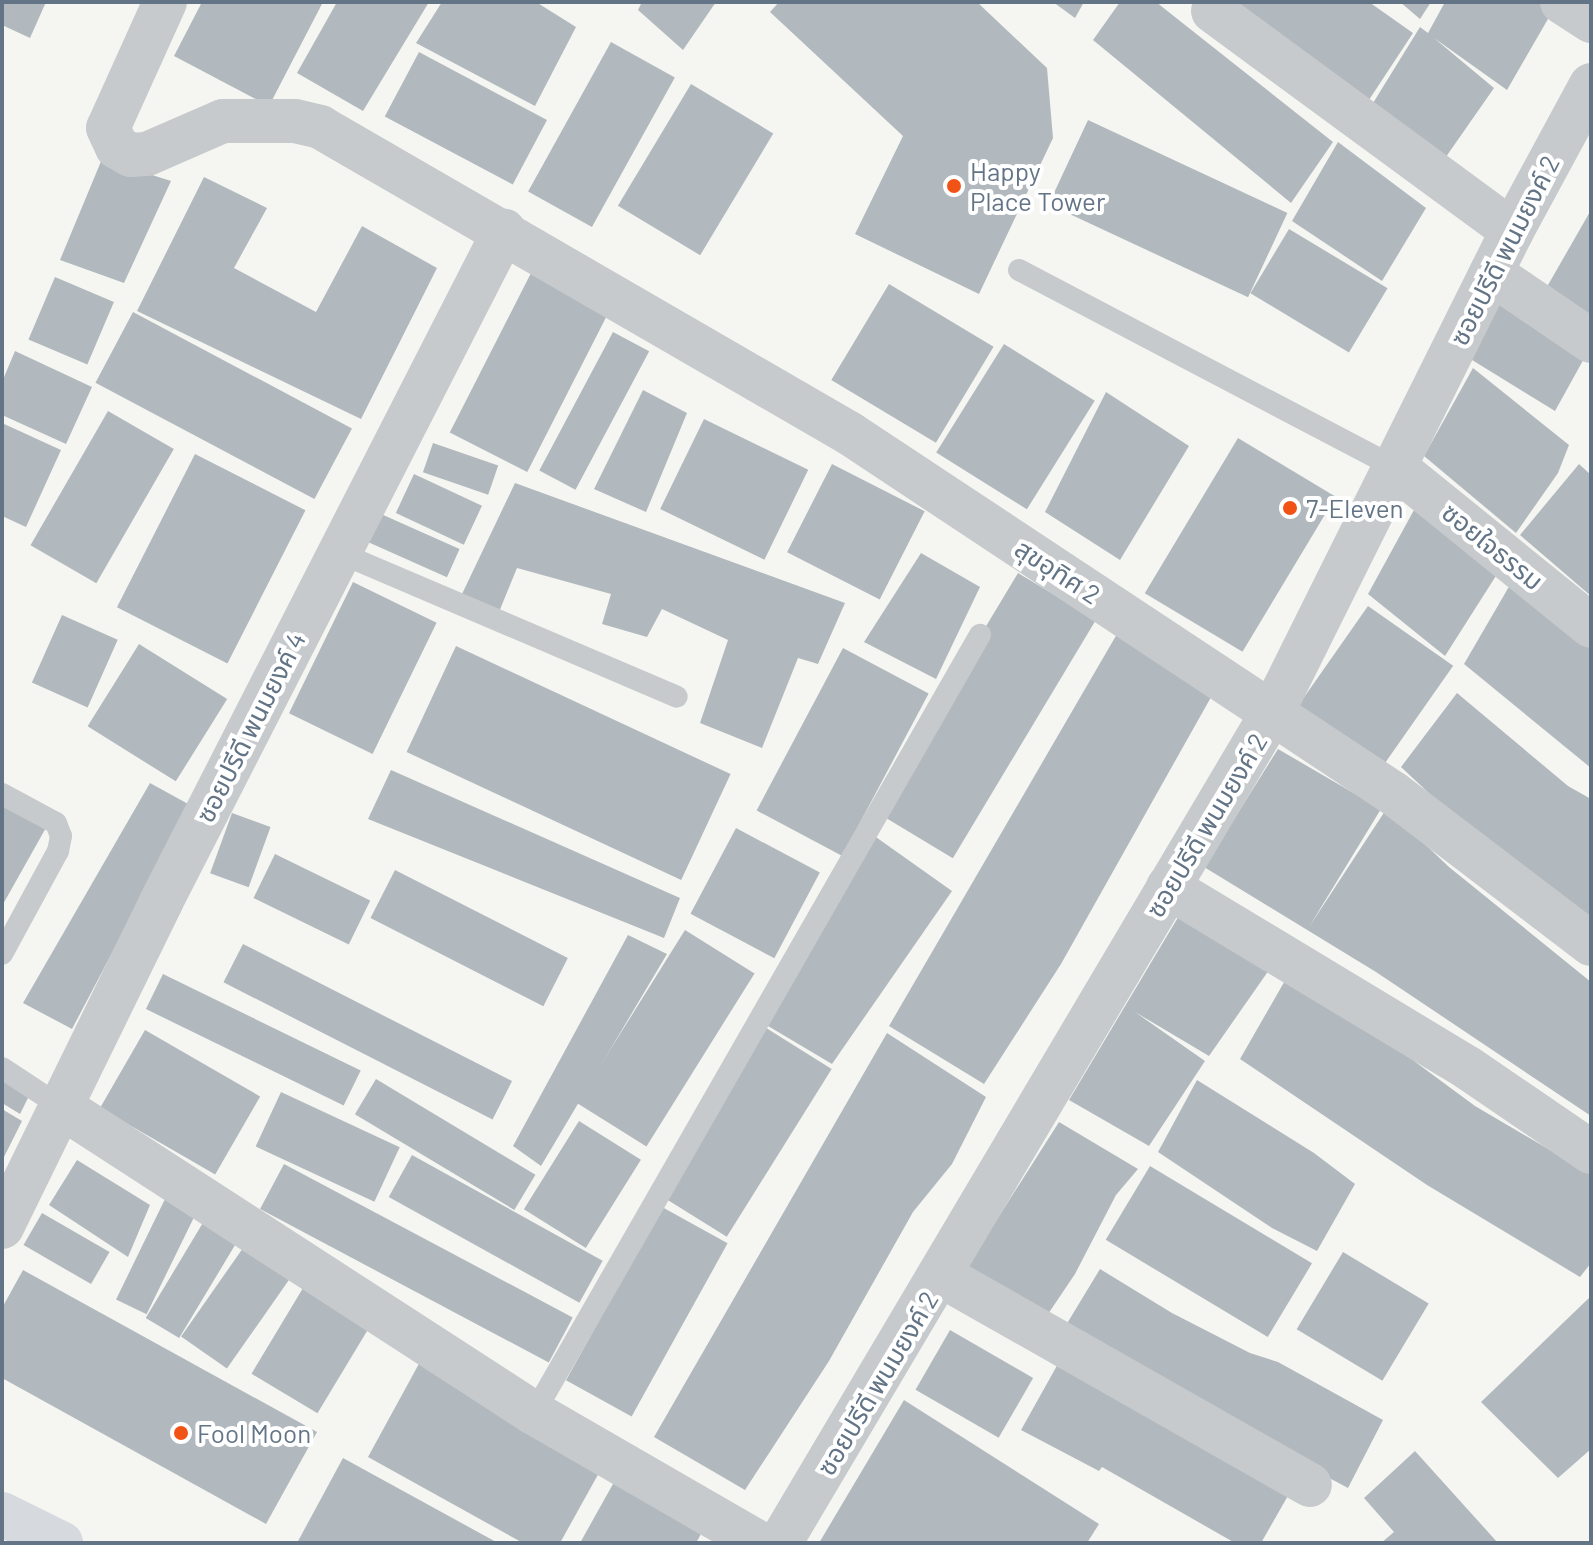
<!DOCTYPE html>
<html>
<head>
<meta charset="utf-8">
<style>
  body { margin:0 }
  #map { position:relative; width:1593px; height:1545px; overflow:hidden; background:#f5f6f1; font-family:Barlow,"Noto Sans Thai",sans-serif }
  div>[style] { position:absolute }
  .building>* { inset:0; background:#b2b9be; transform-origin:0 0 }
  .service>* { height:22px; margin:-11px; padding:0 11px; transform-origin:11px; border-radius:11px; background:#c7cacd }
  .minor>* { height:44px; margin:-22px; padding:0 22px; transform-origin:22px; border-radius:22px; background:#c7cacd }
  .primary>* { height:44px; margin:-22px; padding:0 22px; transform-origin:22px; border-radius:22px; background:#d6dadf }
  .dots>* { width:22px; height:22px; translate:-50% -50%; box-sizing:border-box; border:4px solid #fff; border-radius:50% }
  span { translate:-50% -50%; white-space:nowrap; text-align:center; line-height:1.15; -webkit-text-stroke:8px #fff; paint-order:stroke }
  .poi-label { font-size:26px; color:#627485 }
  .left { translate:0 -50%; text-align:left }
  .street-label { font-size:26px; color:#627485 }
  .frame { position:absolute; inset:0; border:4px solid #627485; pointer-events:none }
</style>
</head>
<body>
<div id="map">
  <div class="building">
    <div style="clip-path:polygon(2px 2px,46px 2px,30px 38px,2px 25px)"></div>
    <div style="clip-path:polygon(202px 2px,323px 2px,269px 106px,174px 56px)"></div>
    <div style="clip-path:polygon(337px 2px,429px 2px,363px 111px,297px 73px)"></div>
    <div style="clip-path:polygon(442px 2px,536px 2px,576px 27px,535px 106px,416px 43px)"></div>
    <div style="clip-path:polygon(642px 2px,716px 2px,683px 50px,638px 10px)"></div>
    <div style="clip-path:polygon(779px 2px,977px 2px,1047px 68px,1053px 138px,979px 294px,855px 234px,903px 136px,770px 12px)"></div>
    <div style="clip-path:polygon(1053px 2px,1084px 2px,1075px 18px)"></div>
    <div style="clip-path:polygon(1120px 2px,1156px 2px,1333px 142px,1291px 203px,1093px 40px)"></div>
    <div style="clip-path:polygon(1233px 2px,1369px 2px,1413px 33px,1365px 106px)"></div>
    <div style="clip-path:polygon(1400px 2px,1431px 2px,1420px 19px)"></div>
    <div style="clip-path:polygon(1445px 2px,1538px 2px,1552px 12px,1507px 90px,1434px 38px,1494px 88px,1441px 164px,1365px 116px,1420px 27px,1428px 33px)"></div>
    <div style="left:611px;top:42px;width:73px;height:171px;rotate:29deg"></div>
    <div style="left:419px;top:52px;width:145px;height:73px;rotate:28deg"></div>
    <div style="left:691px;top:84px;width:96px;height:142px;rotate:31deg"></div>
    <div style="left:1088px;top:120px;width:220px;height:93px;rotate:25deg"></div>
    <div style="clip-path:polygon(1338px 142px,1426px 208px,1382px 281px,1292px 221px)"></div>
    <div style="clip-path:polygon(102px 159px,171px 181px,124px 283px,60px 260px)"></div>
    <div style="clip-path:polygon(204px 177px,267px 208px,234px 268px,316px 312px,362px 226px,437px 268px,361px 419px,137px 311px)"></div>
    <div style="clip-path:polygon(1591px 210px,1591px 319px,1544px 292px)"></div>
    <div style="left:1289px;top:229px;width:115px;height:75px;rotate:31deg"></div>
    <div style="left:531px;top:273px;width:87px;height:179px;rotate:27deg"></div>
    <div style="left:55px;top:277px;width:64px;height:68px;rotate:23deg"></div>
    <div style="clip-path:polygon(1496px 282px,1591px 346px,1555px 411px,1464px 355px)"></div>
    <div style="left:889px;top:284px;width:122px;height:112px;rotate:31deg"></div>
    <div style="left:133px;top:312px;width:248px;height:80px;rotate:28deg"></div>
    <div style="left:613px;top:332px;width:41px;height:157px;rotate:28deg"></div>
    <div style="left:1004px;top:344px;width:107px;height:128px;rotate:32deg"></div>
    <div style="clip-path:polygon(15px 351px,92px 387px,66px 444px,2px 415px,2px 382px)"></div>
    <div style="clip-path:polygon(1473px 368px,1569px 445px,1558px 473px,1516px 533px,1424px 456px)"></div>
    <div style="clip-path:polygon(643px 390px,687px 413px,646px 512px,594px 489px)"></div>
    <div style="clip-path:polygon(1106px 392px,1189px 446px,1120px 560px,1045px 512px)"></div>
    <div style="left:108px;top:411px;width:76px;height:155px;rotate:30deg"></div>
    <div style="left:704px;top:419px;width:116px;height:100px;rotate:26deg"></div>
    <div style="clip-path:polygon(2px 423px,61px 450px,26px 527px,2px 516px)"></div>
    <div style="left:1238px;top:438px;width:114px;height:181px;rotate:31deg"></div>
    <div style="left:433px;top:443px;width:69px;height:31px;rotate:19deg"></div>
    <div style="left:195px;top:454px;width:124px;height:172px;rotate:27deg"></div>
    <div style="left:832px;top:464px;width:104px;height:99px;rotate:27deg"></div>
    <div style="clip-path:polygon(1579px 464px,1591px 475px,1591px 596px,1520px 535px)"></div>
    <div style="left:414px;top:474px;width:75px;height:43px;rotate:25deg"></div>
    <div style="clip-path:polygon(515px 483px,845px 603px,818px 664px,798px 658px,762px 748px,700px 723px,728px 640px,662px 609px,647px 637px,602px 624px,611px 594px,517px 568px,499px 612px,462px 594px)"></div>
    <div style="clip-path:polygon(1420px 499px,1501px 568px,1445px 656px,1368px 594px)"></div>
    <div style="left:381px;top:514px;width:86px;height:31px;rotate:24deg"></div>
    <div style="clip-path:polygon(921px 553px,980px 587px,936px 679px,864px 642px)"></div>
    <div style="left:1018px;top:573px;width:91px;height:278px;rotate:31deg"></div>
    <div style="clip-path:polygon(1514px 578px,1591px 643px,1591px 768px,1464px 664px)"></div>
    <div style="left:353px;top:582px;width:93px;height:146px;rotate:26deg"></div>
    <div style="left:1368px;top:606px;width:104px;height:124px;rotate:35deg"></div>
    <div style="left:62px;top:615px;width:61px;height:74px;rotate:24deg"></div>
    <div style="clip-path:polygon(1117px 634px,1219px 683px,1061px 964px,984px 1084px,889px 1026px)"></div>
    <div style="left:139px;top:644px;width:104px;height:97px;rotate:32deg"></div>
    <div style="left:456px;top:646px;width:303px;height:117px;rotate:25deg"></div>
    <div style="left:843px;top:648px;width:97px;height:184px;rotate:28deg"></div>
    <div style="clip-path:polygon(1457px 693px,1568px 786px,1591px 799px,1591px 921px,1448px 811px,1401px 767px)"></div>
    <div style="clip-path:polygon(1278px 749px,1381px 809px,1309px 927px,1387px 808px,1449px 867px,1591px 982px,1591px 1116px,1376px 972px,1204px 867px)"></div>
    <div style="clip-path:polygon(391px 770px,680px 898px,664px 938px,368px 819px)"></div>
    <div style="clip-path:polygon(150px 783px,190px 805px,72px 1029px,23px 1003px)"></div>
    <div style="clip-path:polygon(2px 802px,47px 826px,2px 906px)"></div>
    <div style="left:232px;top:813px;width:41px;height:64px;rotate:20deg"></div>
    <div style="left:736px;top:828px;width:95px;height:97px;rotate:28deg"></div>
    <div style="clip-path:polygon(873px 835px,952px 891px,832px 1064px,763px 1023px)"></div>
    <div style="left:275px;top:854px;width:106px;height:49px;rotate:26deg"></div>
    <div style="left:395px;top:870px;width:194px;height:54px;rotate:27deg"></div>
    <div style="clip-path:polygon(1186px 904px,1276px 960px,1209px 1056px,1135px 1012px,1205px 1061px,1149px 1146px,1069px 1100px)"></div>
    <div style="left:685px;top:930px;width:82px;height:204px;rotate:32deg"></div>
    <div style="clip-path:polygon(628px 935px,667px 954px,541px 1166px,513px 1146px)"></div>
    <div style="left:243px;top:944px;width:302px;height:43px;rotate:27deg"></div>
    <div style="clip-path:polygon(1291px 970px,1475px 1106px,1591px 1174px,1591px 1263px,1580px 1277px,1427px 1185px,1240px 1059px)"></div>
    <div style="left:163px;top:974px;width:220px;height:39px;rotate:26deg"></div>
    <div style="left:763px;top:1026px;width:81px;height:198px;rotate:32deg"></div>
    <div style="left:145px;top:1030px;width:133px;height:90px;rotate:30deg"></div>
    <div style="clip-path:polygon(887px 1033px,986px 1097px,952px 1164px,913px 1212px,829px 1361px,745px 1490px,654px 1437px)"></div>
    <div style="clip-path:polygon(2px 1072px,32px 1090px,20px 1114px,2px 1103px)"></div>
    <div style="left:376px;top:1079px;width:186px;height:41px;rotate:31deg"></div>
    <div style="clip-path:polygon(1197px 1080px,1314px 1153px,1355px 1184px,1317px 1251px,1272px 1228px,1158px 1152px)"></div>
    <div style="left:281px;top:1092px;width:131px;height:60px;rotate:25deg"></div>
    <div style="clip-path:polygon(2px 1109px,22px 1121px,2px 1161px)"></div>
    <div style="left:579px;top:1121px;width:73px;height:104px;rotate:32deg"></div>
    <div style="clip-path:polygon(1059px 1122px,1138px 1169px,1116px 1195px,1075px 1274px,1040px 1326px,959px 1279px)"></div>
    <div style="left:412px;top:1155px;width:218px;height:48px;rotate:29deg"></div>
    <div style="clip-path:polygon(77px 1160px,150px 1205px,128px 1257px,49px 1205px)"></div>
    <div style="left:284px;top:1164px;width:327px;height:51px;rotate:28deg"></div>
    <div style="left:1150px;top:1166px;width:189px;height:86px;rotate:31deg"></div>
    <div style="left:166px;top:1197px;width:34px;height:114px;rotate:26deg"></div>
    <div style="left:662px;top:1207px;width:75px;height:198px;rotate:29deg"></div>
    <div style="left:42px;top:1213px;width:78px;height:37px;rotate:30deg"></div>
    <div style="left:207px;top:1216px;width:39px;height:119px;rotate:31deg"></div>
    <div style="left:243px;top:1248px;width:56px;height:108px;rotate:35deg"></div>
    <div style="left:1343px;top:1252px;width:100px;height:90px;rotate:31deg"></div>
    <div style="clip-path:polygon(1100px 1269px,1172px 1313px,1250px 1353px,1278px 1362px,1383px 1420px,1348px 1488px,1060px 1335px)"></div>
    <div style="clip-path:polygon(23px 1270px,317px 1432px,266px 1524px,2px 1378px,2px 1308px)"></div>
    <div style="left:303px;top:1288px;width:77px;height:100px;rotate:31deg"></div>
    <div style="clip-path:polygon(1591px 1296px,1591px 1449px,1558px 1478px,1481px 1402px)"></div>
    <div style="left:950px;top:1330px;width:96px;height:69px;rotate:30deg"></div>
    <div style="clip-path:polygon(421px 1360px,605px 1462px,560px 1543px,523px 1543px,368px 1457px)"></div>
    <div style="clip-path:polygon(1059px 1362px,1293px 1487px,1261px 1543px,1235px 1543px,1102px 1467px,1099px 1471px,1021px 1430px)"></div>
    <div style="clip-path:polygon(904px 1400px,1099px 1524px,1087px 1543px,819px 1543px)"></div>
    <div style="clip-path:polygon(1415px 1451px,1498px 1543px,1381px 1543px,1394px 1532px,1364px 1498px)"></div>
    <div style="clip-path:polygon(343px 1458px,498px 1543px,297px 1543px)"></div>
    <div style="clip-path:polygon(618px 1475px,706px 1525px,696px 1543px,580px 1543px)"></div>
  </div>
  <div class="service">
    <div style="left:1019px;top:270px;width:424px;rotate:27.7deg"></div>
    <div style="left:340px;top:553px;width:366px;rotate:23.1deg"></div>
    <div style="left:2px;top:794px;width:61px;rotate:28.2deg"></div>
    <div style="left:56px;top:823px;width:14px;rotate:69deg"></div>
    <div style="left:61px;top:836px;width:15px;rotate:101deg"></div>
    <div style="left:58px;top:851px;width:117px;rotate:118.5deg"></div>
    <div style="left:2px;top:1068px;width:73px;rotate:33.3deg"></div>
    <div style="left:534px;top:1413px;width:897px;rotate:-60.18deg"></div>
  </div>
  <div class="minor">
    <div style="left:165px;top:2px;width:138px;rotate:114.3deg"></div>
    <div style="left:108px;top:128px;width:21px;rotate:65deg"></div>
    <div style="left:117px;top:147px;width:16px;rotate:30deg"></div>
    <div style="left:131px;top:155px;width:16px;rotate:-4deg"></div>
    <div style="left:147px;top:154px;width:83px;rotate:-23.5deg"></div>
    <div style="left:223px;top:121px;width:72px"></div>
    <div style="left:295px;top:121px;width:26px;rotate:13deg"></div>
    <div style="left:320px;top:127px;width:611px;rotate:30.05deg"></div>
    <div style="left:849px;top:433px;width:652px;rotate:33.5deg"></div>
    <div style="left:1393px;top:793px;width:249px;rotate:37.3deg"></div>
    <div style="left:1562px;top:2px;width:35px;rotate:33deg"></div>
    <div style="left:1213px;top:11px;width:371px;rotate:36.3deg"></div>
    <div style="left:1491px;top:273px;width:121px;rotate:34.2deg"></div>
    <div style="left:1395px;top:467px;width:252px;rotate:39deg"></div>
    <div style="left:1168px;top:887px;width:350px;rotate:31.1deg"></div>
    <div style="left:1468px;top:1068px;width:149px;rotate:34.3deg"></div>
    <div style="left:63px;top:1108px;width:561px;rotate:32.93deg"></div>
    <div style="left:534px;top:1413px;width:260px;rotate:30deg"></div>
    <div style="left:2px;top:1227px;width:362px;rotate:-63.9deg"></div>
    <div style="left:161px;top:902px;width:754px;rotate:-62.92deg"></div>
    <div style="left:942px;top:1276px;width:423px;rotate:29.6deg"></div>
    <div style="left:780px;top:1543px;width:965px;rotate:-59.34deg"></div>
    <div style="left:1272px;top:713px;width:538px;rotate:-63.53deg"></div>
    <div style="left:1512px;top:231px;width:166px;rotate:-61.6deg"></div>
  </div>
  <div class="primary">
    <div style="left:2px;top:1514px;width:66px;rotate:26.2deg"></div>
  </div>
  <div class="dots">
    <div style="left:954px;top:186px;background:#f15316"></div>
    <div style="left:1290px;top:508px;background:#f15316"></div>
    <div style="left:181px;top:1433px;background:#f15316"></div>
  </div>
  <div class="poi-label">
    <span class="left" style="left:970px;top:186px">Happy<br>Place Tower</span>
    <span class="left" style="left:1306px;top:508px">7-Eleven</span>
    <span class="left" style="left:197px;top:1433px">Fool Moon</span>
  </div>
  <div class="street-label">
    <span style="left:1504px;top:250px;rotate:-63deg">ซอยปรีดี พนมยงค์ 2</span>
    <span style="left:1493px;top:546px;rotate:39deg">ซอยใจธรรม</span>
    <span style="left:1058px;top:571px;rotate:33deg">สุขอุทิศ 2</span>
    <span style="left:250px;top:727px;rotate:-63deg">ซอยปรีดี พนมยงค์ 4</span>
    <span style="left:1206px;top:825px;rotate:-59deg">ซอยปรีดี พนมยงค์ 2</span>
    <span style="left:877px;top:1383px;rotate:-59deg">ซอยปรีดี พนมยงค์ 2</span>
  </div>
  <div class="frame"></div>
</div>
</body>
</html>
